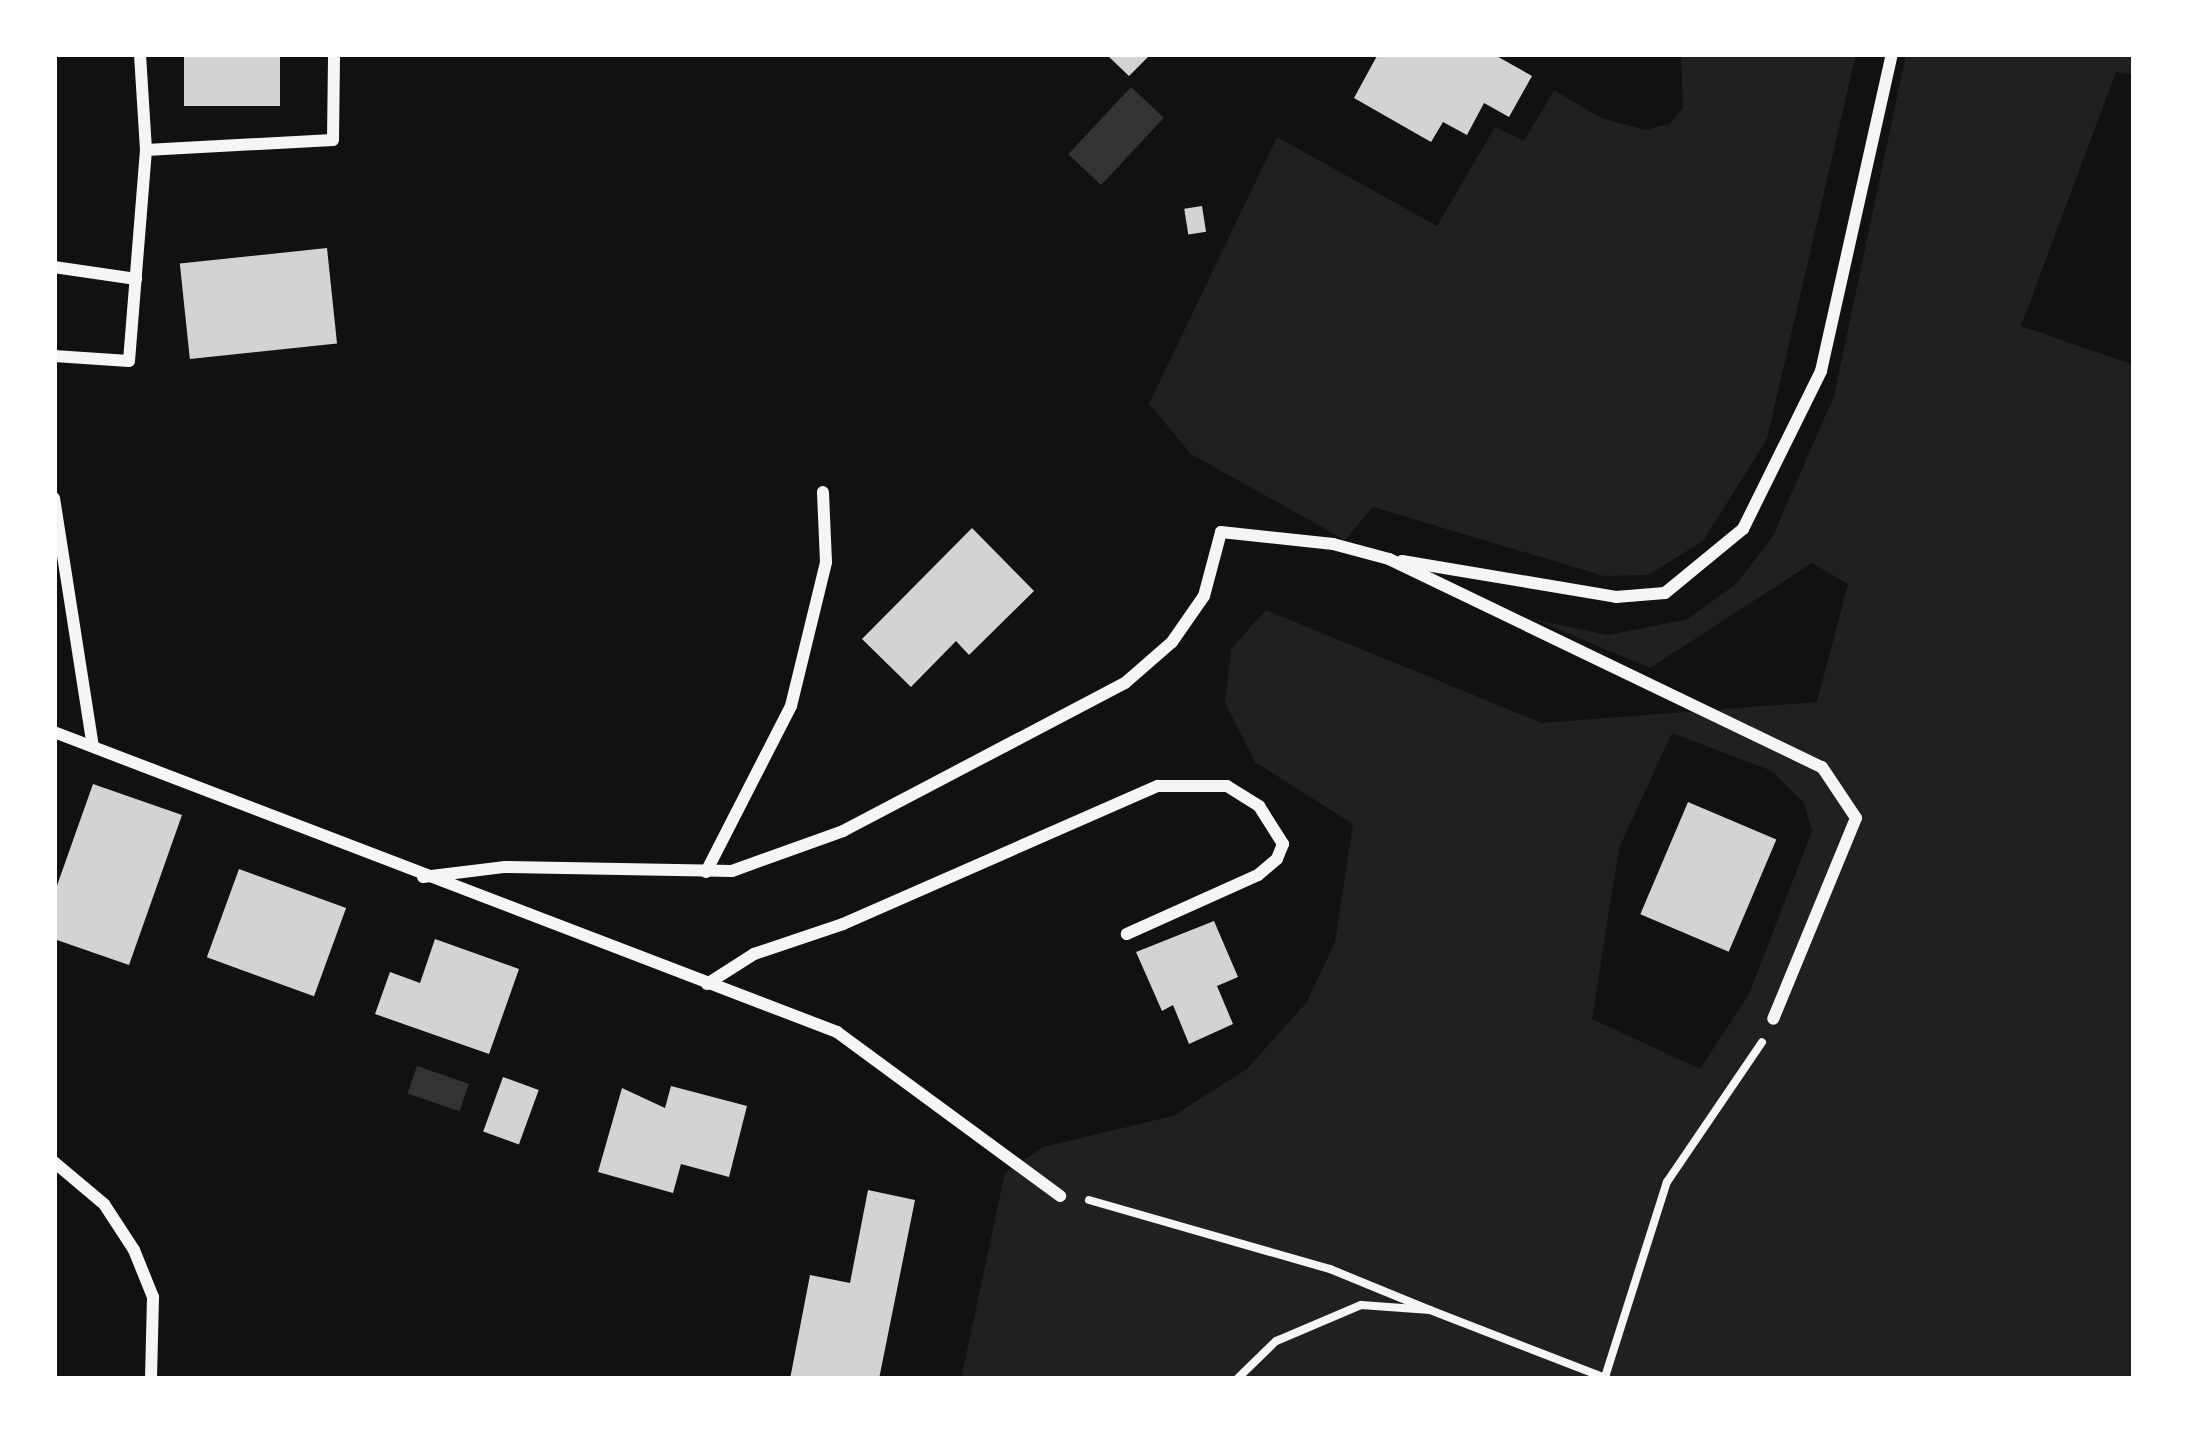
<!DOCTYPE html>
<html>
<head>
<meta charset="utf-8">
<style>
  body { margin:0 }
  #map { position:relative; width:2188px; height:1433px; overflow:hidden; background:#111; font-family:Poppins,sans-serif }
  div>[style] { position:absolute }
  .green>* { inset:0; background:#202020 }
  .water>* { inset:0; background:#333; transform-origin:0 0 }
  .building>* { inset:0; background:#d3d3d3; transform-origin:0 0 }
  .path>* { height:8px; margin:-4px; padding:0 4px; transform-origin:4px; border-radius:4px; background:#f5f5f5 }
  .minor>* { height:12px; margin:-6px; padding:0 6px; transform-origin:6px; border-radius:6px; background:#f5f5f5 }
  span { translate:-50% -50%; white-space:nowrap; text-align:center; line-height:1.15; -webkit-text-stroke:10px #fff; paint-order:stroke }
  .frame { position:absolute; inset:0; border:57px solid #fff; pointer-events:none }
</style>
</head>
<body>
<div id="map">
  <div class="green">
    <div style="clip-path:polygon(1681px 54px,1856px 54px,1767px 439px,1703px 541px,1648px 575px,1604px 576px,1373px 507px,1345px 540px,1191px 454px,1149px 404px,1277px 137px,1437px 226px,1495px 127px,1524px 141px,1554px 90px,1601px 118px,1645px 130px,1669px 124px,1683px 108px)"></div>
    <div style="clip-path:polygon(evenodd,1906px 54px,2134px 54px,2134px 75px,2116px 72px,2021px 326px,2134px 365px,2134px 1379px,961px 1379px,1005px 1173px,1043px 1147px,1173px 1116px,1247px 1069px,1307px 1002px,1335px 942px,1353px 824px,1255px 762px,1225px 703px,1231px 649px,1266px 610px,1542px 723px,1817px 702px,1848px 584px,1812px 563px,1650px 668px,1536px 620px,1608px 635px,1688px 619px,1736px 584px,1772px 538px,1834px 396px,1906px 54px,1672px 733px,1772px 771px,1804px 803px,1812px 831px,1749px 994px,1700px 1069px,1592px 1019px,1619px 848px,1672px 733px)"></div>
  </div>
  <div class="water">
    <div style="left:1131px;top:87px;width:45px;height:92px;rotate:43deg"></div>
    <div style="left:417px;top:1066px;width:55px;height:29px;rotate:19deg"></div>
  </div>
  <div class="building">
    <div style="left:184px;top:54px;width:96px;height:52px"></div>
    <div style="clip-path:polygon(1106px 54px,1151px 54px,1129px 76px)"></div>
    <div style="clip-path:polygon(1378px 54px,1493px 54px,1532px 76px,1509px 117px,1484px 103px,1467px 135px,1443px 122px,1431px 142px,1354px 98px)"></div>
    <div style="left:1202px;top:206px;width:26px;height:18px;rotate:81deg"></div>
    <div style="left:327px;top:248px;width:96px;height:148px;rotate:84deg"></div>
    <div style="clip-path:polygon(972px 528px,1034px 591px,969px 655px,956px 641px,911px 687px,862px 639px)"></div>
    <div style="clip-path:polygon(93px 784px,182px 815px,129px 965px,54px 939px,54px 894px)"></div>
    <div style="left:1688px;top:802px;width:96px;height:122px;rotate:23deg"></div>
    <div style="left:239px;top:869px;width:114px;height:94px;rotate:20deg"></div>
    <div style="clip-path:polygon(1214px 921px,1238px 977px,1217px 986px,1233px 1024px,1189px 1044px,1173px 1005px,1162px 1011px,1136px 952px)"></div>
    <div style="clip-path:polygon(435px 939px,519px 969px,489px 1054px,375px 1014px,390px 972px,420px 983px)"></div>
    <div style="left:503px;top:1077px;width:38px;height:58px;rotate:20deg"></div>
    <div style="clip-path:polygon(671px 1086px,747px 1106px,729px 1177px,681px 1164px,673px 1193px,598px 1172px,622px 1088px,665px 1108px)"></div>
    <div style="clip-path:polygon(868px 1190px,915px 1200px,879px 1379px,790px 1379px,810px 1275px,850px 1283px)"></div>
  </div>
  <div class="path">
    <div style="left:1089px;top:1200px;width:251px;rotate:16deg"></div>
    <div style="left:1330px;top:1269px;width:108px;rotate:22.3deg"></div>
    <div style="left:1430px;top:1310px;width:69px;rotate:-175.9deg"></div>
    <div style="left:1361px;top:1305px;width:92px;rotate:157deg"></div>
    <div style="left:1276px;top:1341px;width:54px;rotate:135.7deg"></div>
    <div style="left:1430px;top:1310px;width:191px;rotate:21.2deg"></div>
    <div style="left:1605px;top:1377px;width:205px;rotate:-72.4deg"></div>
    <div style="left:1667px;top:1182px;width:169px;rotate:-55.8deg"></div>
  </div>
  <div class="minor">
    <div style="left:146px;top:150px;width:187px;rotate:-3.1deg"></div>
    <div style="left:333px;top:140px;width:86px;rotate:-89.3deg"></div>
    <div style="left:54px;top:267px;width:83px;rotate:8.3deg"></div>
    <div style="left:54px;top:356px;width:75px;rotate:3.8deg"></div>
    <div style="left:129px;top:361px;width:212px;rotate:-85.4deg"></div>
    <div style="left:146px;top:150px;width:96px;rotate:-93.6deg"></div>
    <div style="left:54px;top:498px;width:251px;rotate:81.1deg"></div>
    <div style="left:1402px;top:561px;width:217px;rotate:9.5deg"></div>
    <div style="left:1616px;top:597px;width:49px;rotate:-4.7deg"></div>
    <div style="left:1665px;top:593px;width:101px;rotate:-39.4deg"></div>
    <div style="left:1743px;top:529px;width:176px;rotate:-63.7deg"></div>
    <div style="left:1821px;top:371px;width:325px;rotate:-77.4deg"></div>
    <div style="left:54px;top:732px;width:839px;rotate:20.96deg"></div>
    <div style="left:837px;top:1032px;width:277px;rotate:36.3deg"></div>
    <div style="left:706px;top:872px;width:186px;rotate:-62.9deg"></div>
    <div style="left:791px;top:706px;width:148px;rotate:-76.3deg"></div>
    <div style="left:826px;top:562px;width:70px;rotate:-92.5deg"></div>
    <div style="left:423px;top:877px;width:83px;rotate:-7deg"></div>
    <div style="left:505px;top:867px;width:227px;rotate:1deg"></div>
    <div style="left:732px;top:871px;width:118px;rotate:-19.8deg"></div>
    <div style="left:843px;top:831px;width:318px;rotate:-27.7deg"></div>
    <div style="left:1125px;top:683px;width:62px;rotate:-41.1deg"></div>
    <div style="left:1172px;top:642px;width:56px;rotate:-55.2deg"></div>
    <div style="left:1204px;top:596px;width:66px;rotate:-75.1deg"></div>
    <div style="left:1221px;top:532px;width:113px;rotate:6.1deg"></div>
    <div style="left:1333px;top:544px;width:58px;rotate:15deg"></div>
    <div style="left:1389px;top:559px;width:480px;rotate:25.7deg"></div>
    <div style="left:1822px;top:767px;width:61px;rotate:56.3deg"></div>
    <div style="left:1856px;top:818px;width:217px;rotate:112.4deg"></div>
    <div style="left:707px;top:984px;width:56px;rotate:-32.6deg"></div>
    <div style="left:754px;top:954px;width:94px;rotate:-18.6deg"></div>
    <div style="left:843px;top:924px;width:344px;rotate:-23.7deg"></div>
    <div style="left:1158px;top:786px;width:69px"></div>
    <div style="left:1227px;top:786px;width:38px;rotate:32deg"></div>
    <div style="left:1259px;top:806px;width:45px;rotate:57.7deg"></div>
    <div style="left:1283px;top:844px;width:16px;rotate:112deg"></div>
    <div style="left:1277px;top:859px;width:25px;rotate:140deg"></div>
    <div style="left:1258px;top:875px;width:144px;rotate:155.8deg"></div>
    <div style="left:54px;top:1162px;width:65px;rotate:40deg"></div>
    <div style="left:104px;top:1204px;width:55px;rotate:56.9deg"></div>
    <div style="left:134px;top:1250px;width:51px;rotate:68deg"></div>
    <div style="left:153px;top:1297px;width:82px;rotate:91.4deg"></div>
  </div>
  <div class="frame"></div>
</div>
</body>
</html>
